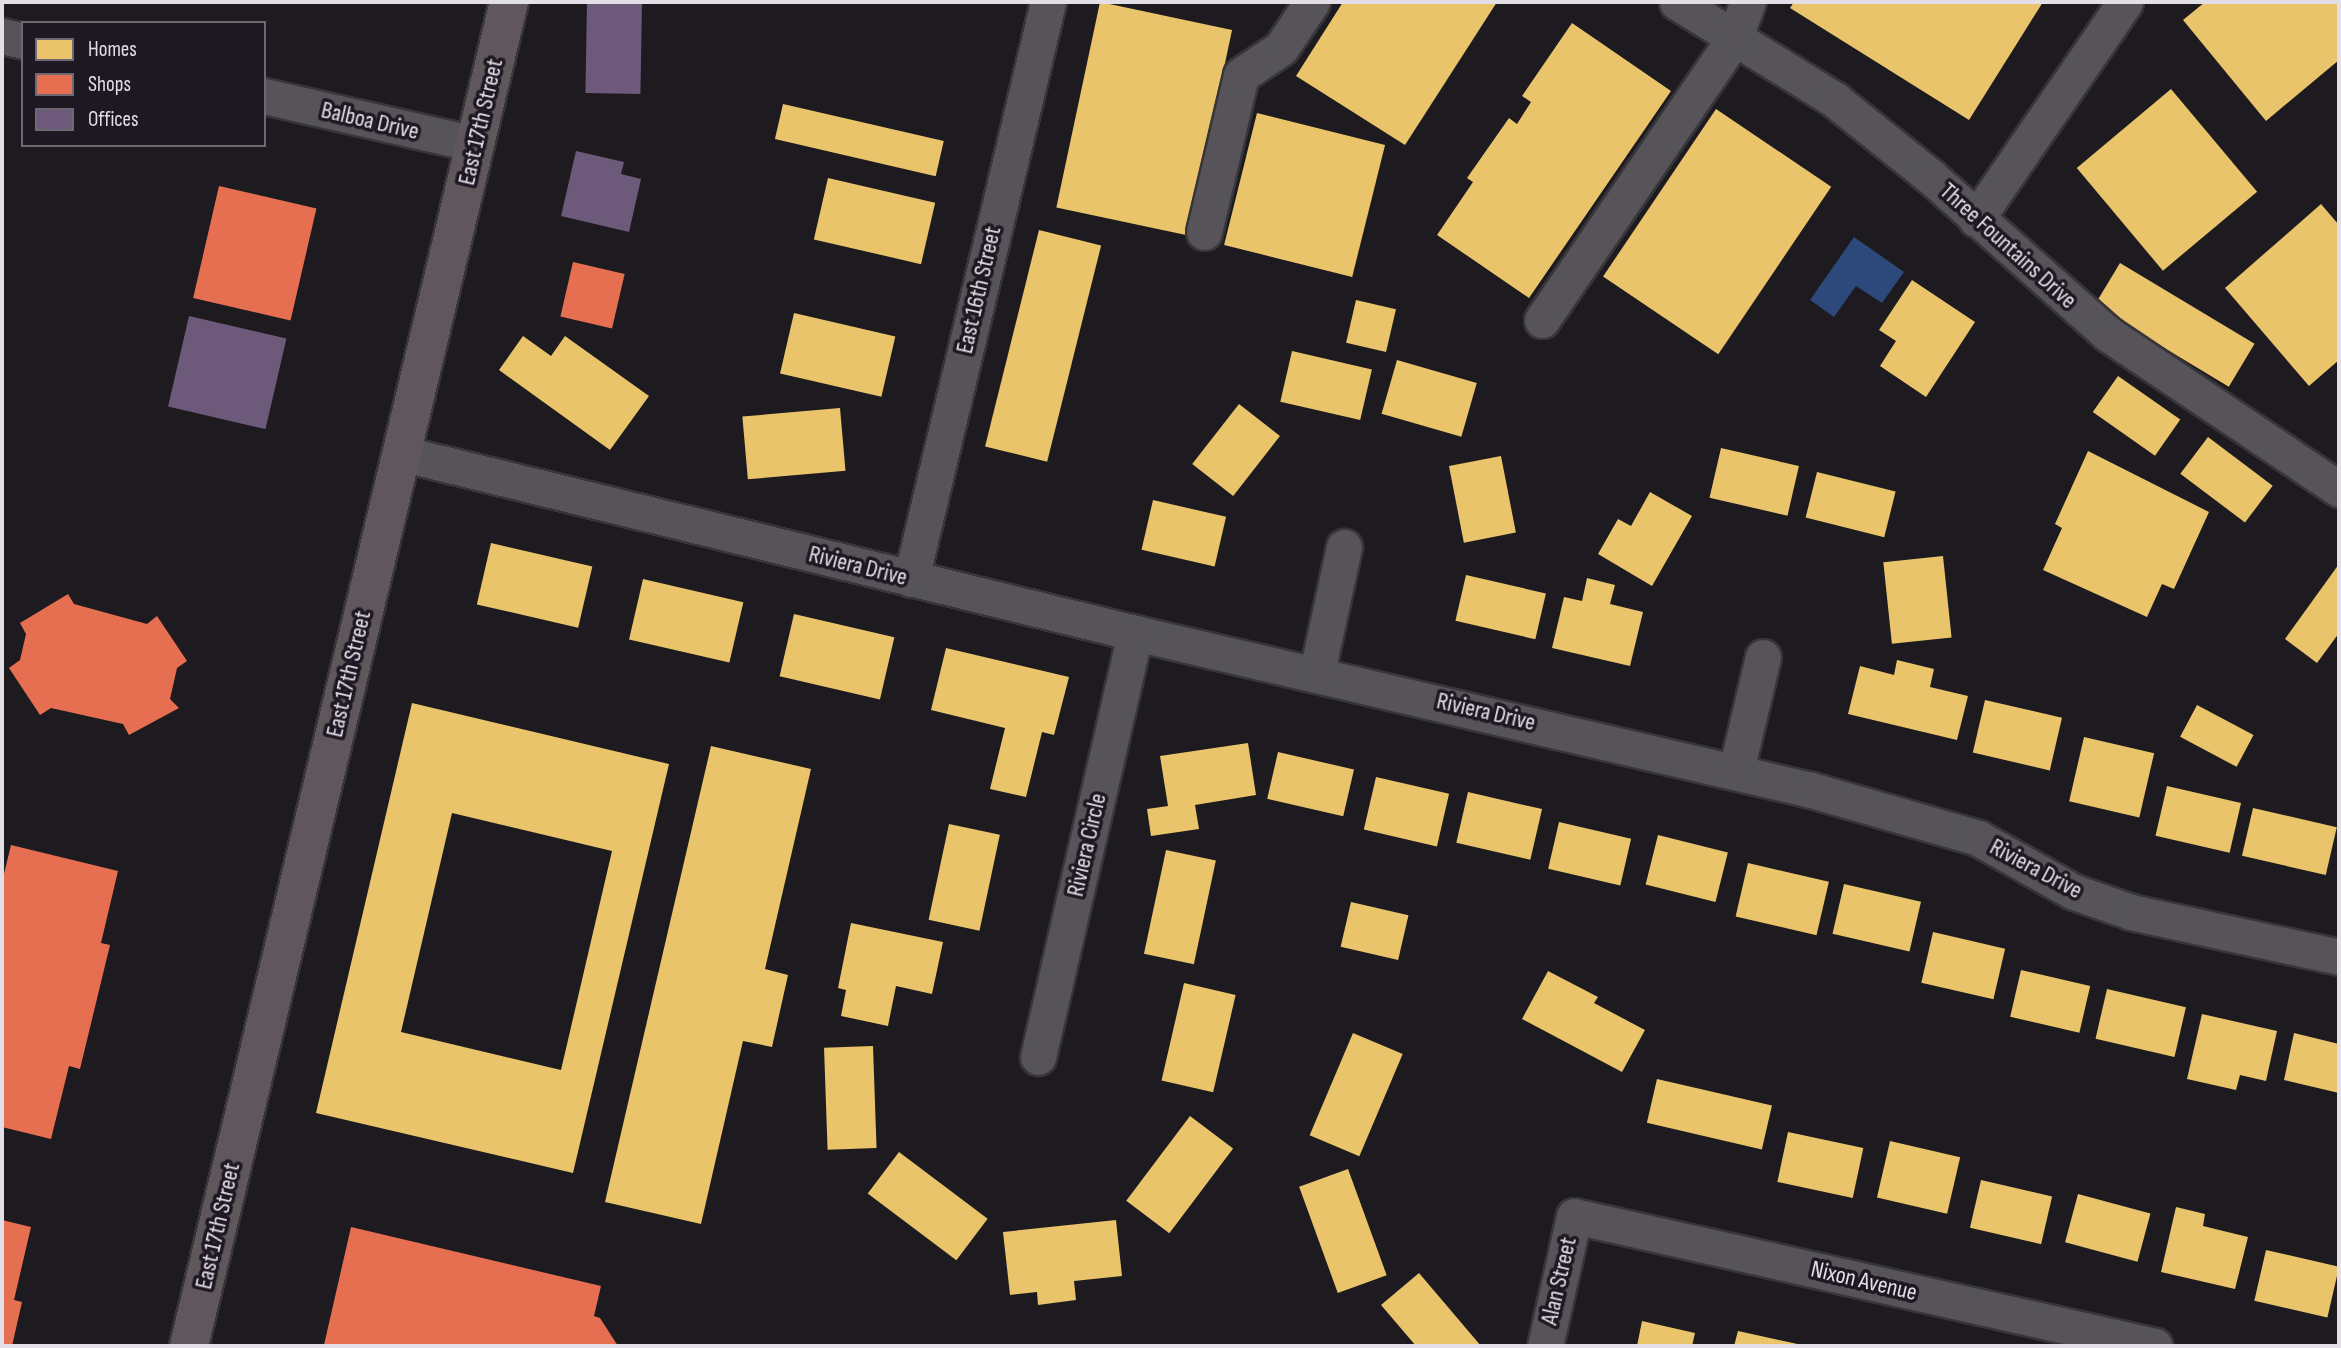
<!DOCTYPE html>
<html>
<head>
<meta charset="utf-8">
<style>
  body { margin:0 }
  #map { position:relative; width:2341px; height:1348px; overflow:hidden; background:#1e1b20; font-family:"Sofia Sans Condensed",sans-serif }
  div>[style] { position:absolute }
  .water>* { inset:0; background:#2d487a }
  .homes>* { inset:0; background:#e9c46a; transform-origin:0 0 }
  .shops>* { inset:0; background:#e76f51; transform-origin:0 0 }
  .offices>* { inset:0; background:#6d597a; transform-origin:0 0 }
  .roads { filter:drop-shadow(2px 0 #383539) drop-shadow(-2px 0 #383539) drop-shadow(0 2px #383539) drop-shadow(0 -2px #383539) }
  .minor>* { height:35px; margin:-17.5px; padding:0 17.5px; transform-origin:17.5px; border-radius:17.5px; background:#565459 }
  .major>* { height:38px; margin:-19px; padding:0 19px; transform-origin:19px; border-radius:19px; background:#5f575b }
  span { translate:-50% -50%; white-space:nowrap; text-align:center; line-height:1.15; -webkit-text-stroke:7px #1e1823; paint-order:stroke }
  .street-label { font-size:24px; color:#e3dfe7 }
  .frame { position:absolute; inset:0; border:4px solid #e3dfe7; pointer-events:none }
  .legend { position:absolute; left:21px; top:21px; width:245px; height:126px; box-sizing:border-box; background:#1e1823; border:2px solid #6d6871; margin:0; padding:9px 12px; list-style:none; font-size:21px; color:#e3dfe7 }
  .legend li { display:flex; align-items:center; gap:14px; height:35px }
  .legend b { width:35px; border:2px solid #6d6871 }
</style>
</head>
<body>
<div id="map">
  <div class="water">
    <div style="clip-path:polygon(1854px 237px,1904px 272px,1882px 303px,1856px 286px,1834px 317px,1810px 300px)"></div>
  </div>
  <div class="homes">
    <div style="left:1100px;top:2px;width:135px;height:210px;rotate:12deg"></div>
    <div style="clip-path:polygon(1343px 2px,1497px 2px,1405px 145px,1296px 76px)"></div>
    <div style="clip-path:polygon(1794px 2px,2043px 2px,1969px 120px,1790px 8px)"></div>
    <div style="clip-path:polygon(2205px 2px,2337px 2px,2339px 60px,2266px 121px,2183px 20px)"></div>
    <div style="clip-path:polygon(1572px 23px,1671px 91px,1529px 298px,1437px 235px,1473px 182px,1467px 178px,1509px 118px,1517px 124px,1531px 102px,1522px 96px)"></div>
    <div style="left:2171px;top:89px;width:134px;height:123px;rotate:50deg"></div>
    <div style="left:783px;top:104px;width:165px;height:36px;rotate:13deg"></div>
    <div style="left:1716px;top:109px;width:139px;height:202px;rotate:34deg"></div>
    <div style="left:1257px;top:113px;width:132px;height:136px;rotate:14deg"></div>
    <div style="left:828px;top:178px;width:110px;height:63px;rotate:13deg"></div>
    <div style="clip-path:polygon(2321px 204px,2339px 225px,2339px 360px,2309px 386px,2225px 288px)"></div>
    <div style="left:1039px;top:230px;width:64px;height:223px;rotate:14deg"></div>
    <div style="left:2120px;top:263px;width:157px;height:50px;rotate:31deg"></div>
    <div style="clip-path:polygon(1912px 280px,1975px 322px,1926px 397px,1880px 366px,1896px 341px,1879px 330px)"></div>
    <div style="left:1356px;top:300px;width:41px;height:44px;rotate:13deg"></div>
    <div style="left:794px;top:313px;width:104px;height:62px;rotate:13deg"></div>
    <div style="clip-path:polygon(523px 336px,551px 356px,565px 336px,649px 396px,610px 450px,499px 370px)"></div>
    <div style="left:1292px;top:351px;width:82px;height:52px;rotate:13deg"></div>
    <div style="left:1397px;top:360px;width:83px;height:56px;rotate:16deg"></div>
    <div style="left:2118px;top:376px;width:76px;height:44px;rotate:35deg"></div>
    <div style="left:1239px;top:404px;width:52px;height:76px;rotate:38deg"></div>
    <div style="left:840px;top:408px;width:63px;height:98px;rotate:85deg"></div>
    <div style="left:2208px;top:437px;width:81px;height:46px;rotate:37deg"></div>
    <div style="left:1721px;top:448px;width:80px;height:51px;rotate:13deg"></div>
    <div style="clip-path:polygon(2088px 451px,2209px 512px,2174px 589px,2162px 584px,2147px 617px,2043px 570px,2062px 528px,2055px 524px)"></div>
    <div style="left:1501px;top:456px;width:78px;height:53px;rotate:79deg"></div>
    <div style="left:1817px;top:472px;width:81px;height:47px;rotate:14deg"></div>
    <div style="clip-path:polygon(1650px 492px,1692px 516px,1652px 586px,1598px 554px,1618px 519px,1631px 526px)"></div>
    <div style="left:1153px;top:500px;width:75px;height:51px;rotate:13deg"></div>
    <div style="left:491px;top:543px;width:104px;height:63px;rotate:13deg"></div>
    <div style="left:1943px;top:556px;width:82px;height:60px;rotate:84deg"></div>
    <div style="clip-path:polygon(2339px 564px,2339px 633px,2317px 663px,2285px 639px)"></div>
    <div style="left:1466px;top:575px;width:82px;height:47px;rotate:13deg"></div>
    <div style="clip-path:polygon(1587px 578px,1615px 585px,1610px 604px,1643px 612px,1630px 666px,1552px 648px,1564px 597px,1582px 601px)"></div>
    <div style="left:643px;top:579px;width:103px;height:62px;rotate:13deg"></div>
    <div style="left:794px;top:614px;width:103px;height:64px;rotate:13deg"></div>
    <div style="clip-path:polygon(946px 648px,1069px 677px,1054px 735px,1042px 732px,1026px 797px,990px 789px,1005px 728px,931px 710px)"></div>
    <div style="clip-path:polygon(1897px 660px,1934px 669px,1930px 687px,1968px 696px,1957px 740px,1848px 714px,1860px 666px,1894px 675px)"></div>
    <div style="left:1985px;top:700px;width:79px;height:54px;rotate:13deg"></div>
    <div style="clip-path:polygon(evenodd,412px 703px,669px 764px,573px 1173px,316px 1113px,412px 703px,452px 813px,612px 851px,561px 1070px,401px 1032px,452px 813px)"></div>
    <div style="left:2197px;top:705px;width:64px;height:36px;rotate:28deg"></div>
    <div style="left:2084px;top:737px;width:72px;height:66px;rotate:13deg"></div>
    <div style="clip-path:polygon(1248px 743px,1256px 795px,1195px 805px,1199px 829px,1151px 836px,1147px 809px,1168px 806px,1160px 756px)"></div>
    <div style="clip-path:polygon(711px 746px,811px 769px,765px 969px,788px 975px,772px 1047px,743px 1041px,701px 1224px,605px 1202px)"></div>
    <div style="left:1278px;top:752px;width:78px;height:48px;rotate:13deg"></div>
    <div style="left:1376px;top:777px;width:75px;height:54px;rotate:13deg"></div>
    <div style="left:2167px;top:786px;width:76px;height:51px;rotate:13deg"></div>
    <div style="left:1468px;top:792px;width:76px;height:52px;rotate:13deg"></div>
    <div style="left:2253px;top:808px;width:86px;height:49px;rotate:13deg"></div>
    <div style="left:1559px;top:822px;width:74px;height:48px;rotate:13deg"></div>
    <div style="left:949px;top:824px;width:52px;height:98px;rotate:12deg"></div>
    <div style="left:1658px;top:835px;width:72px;height:51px;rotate:14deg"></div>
    <div style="left:1166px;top:850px;width:51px;height:106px;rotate:12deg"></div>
    <div style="left:1748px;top:863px;width:83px;height:55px;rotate:13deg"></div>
    <div style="left:1844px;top:884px;width:79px;height:51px;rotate:13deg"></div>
    <div style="left:1351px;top:902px;width:59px;height:46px;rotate:13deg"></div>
    <div style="clip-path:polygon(851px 923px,943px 942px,932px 994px,896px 986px,888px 1026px,841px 1016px,846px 990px,838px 988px)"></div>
    <div style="left:1933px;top:932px;width:74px;height:52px;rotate:13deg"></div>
    <div style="left:2021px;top:970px;width:71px;height:48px;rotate:13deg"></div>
    <div style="clip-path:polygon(1548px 971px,1598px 997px,1594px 1003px,1645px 1030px,1622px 1072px,1522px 1019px)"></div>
    <div style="left:1184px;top:983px;width:53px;height:100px;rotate:13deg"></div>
    <div style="left:2107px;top:989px;width:81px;height:51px;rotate:13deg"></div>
    <div style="clip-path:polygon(2202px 1014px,2277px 1031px,2266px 1081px,2240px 1075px,2236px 1090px,2187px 1079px)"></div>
    <div style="left:1353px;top:1033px;width:54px;height:111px;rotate:23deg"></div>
    <div style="clip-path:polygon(2294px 1033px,2339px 1044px,2339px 1093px,2284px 1080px)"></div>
    <div style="left:873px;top:1046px;width:102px;height:49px;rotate:88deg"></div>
    <div style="left:1657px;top:1079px;width:118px;height:45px;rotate:13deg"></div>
    <div style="left:1190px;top:1116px;width:54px;height:106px;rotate:37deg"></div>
    <div style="left:1788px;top:1132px;width:77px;height:51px;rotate:12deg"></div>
    <div style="left:1890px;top:1141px;width:72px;height:58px;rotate:13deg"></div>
    <div style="left:899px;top:1152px;width:111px;height:52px;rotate:37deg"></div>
    <div style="left:1348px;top:1169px;width:113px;height:52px;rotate:70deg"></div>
    <div style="left:1981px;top:1180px;width:73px;height:49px;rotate:13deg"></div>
    <div style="left:2078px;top:1194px;width:75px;height:50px;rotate:15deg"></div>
    <div style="clip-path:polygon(2176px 1207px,2205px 1214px,2203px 1226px,2248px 1237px,2235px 1289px,2161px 1272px)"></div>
    <div style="clip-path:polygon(1116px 1220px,1122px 1276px,1074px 1281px,1076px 1300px,1038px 1305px,1037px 1292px,1010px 1295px,1003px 1232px)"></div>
    <div style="left:2266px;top:1250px;width:75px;height:52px;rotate:13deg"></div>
    <div style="clip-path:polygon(1419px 1273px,1481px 1346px,1416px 1346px,1381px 1305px)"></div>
    <div style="clip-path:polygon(1642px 1321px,1695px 1333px,1692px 1346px,1637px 1346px)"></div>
    <div style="clip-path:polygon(1738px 1331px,1802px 1345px,1801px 1346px,1734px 1346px)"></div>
  </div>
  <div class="shops">
    <div style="left:219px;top:186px;width:100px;height:115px;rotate:13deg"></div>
    <div style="left:573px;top:262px;width:53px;height:56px;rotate:13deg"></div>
    <div style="clip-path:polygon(68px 594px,74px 604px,147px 624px,157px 616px,187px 661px,177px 668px,170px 699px,179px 708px,129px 735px,123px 724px,51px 708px,40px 715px,9px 668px,20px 660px,26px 634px,20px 623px)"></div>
    <div style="clip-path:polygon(11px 845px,118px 871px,101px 943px,110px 945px,80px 1069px,69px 1066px,51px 1139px,2px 1127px,2px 882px)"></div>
    <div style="clip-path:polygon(2px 1220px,31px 1227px,14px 1300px,22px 1302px,12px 1346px,2px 1346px)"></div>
    <div style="clip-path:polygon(351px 1227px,601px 1286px,594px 1316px,600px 1318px,618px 1346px,324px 1345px)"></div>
  </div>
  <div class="offices">
    <div style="left:587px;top:2px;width:55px;height:91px;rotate:1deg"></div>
    <div style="clip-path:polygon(576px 151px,624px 162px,621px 174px,641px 179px,629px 232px,561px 216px)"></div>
    <div style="left:189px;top:316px;width:100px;height:93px;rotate:13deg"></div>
  </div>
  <div class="roads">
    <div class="minor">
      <div style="left:1677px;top:2px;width:186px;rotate:31.8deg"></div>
      <div style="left:1835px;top:100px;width:122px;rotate:38.7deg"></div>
      <div style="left:1930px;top:176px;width:238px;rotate:41.6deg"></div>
      <div style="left:2108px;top:334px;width:278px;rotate:33.9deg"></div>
      <div style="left:2px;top:36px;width:22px;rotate:13deg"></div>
      <div style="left:264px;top:96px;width:217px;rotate:12.8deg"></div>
      <div style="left:1976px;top:219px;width:263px;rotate:-55.5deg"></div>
      <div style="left:1204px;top:232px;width:161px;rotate:-76.7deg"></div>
      <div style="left:1241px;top:75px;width:48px;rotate:-34deg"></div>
      <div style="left:1281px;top:48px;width:55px;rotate:-56deg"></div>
      <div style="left:1542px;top:320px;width:343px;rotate:-55.7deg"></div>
      <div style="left:1735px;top:37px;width:37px;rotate:-70deg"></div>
      <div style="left:400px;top:453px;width:757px;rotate:13.76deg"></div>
      <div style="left:1135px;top:633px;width:694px;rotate:13.08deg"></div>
      <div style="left:1811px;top:790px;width:174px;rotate:16deg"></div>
      <div style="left:1978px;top:838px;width:110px;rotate:29.4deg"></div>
      <div style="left:2074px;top:892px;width:60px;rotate:19.3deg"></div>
      <div style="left:2131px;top:912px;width:213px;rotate:12.2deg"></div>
      <div style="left:911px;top:579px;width:593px;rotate:-76.64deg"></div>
      <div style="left:1317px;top:672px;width:128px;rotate:-77.8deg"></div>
      <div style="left:1736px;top:771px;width:117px;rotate:-76.7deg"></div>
      <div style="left:1038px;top:1057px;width:435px;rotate:-77.1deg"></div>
      <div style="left:1545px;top:1346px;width:133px;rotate:-77.4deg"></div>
      <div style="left:1574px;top:1216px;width:595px;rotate:12.61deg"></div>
    </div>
    <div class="major">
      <div style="left:189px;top:1346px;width:1382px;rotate:-76.61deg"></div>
    </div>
  </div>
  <div class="street-label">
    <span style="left:370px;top:121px;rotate:13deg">Balboa Drive</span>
    <span style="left:481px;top:122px;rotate:-77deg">East 17th Street</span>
    <span style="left:2008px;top:246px;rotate:42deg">Three Fountains Drive</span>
    <span style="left:979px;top:290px;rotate:-77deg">East 16th Street</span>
    <span style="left:858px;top:566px;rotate:14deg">Riviera Drive</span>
    <span style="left:349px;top:674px;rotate:-77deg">East 17th Street</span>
    <span style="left:1486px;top:712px;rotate:13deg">Riviera Drive</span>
    <span style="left:1087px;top:845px;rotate:-77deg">Riviera Circle</span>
    <span style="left:2036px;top:869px;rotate:28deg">Riviera Drive</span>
    <span style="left:218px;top:1226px;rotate:-77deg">East 17th Street</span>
    <span style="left:1559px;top:1281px;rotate:-77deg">Alan Street</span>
    <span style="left:1864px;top:1281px;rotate:13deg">Nixon Avenue</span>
  </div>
  <div class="frame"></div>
  <ul class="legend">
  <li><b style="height:19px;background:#e9c46a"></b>Homes</li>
  <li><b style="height:19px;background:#e76f51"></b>Shops</li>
  <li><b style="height:19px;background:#6d597a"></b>Offices</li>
  </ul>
</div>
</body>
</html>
